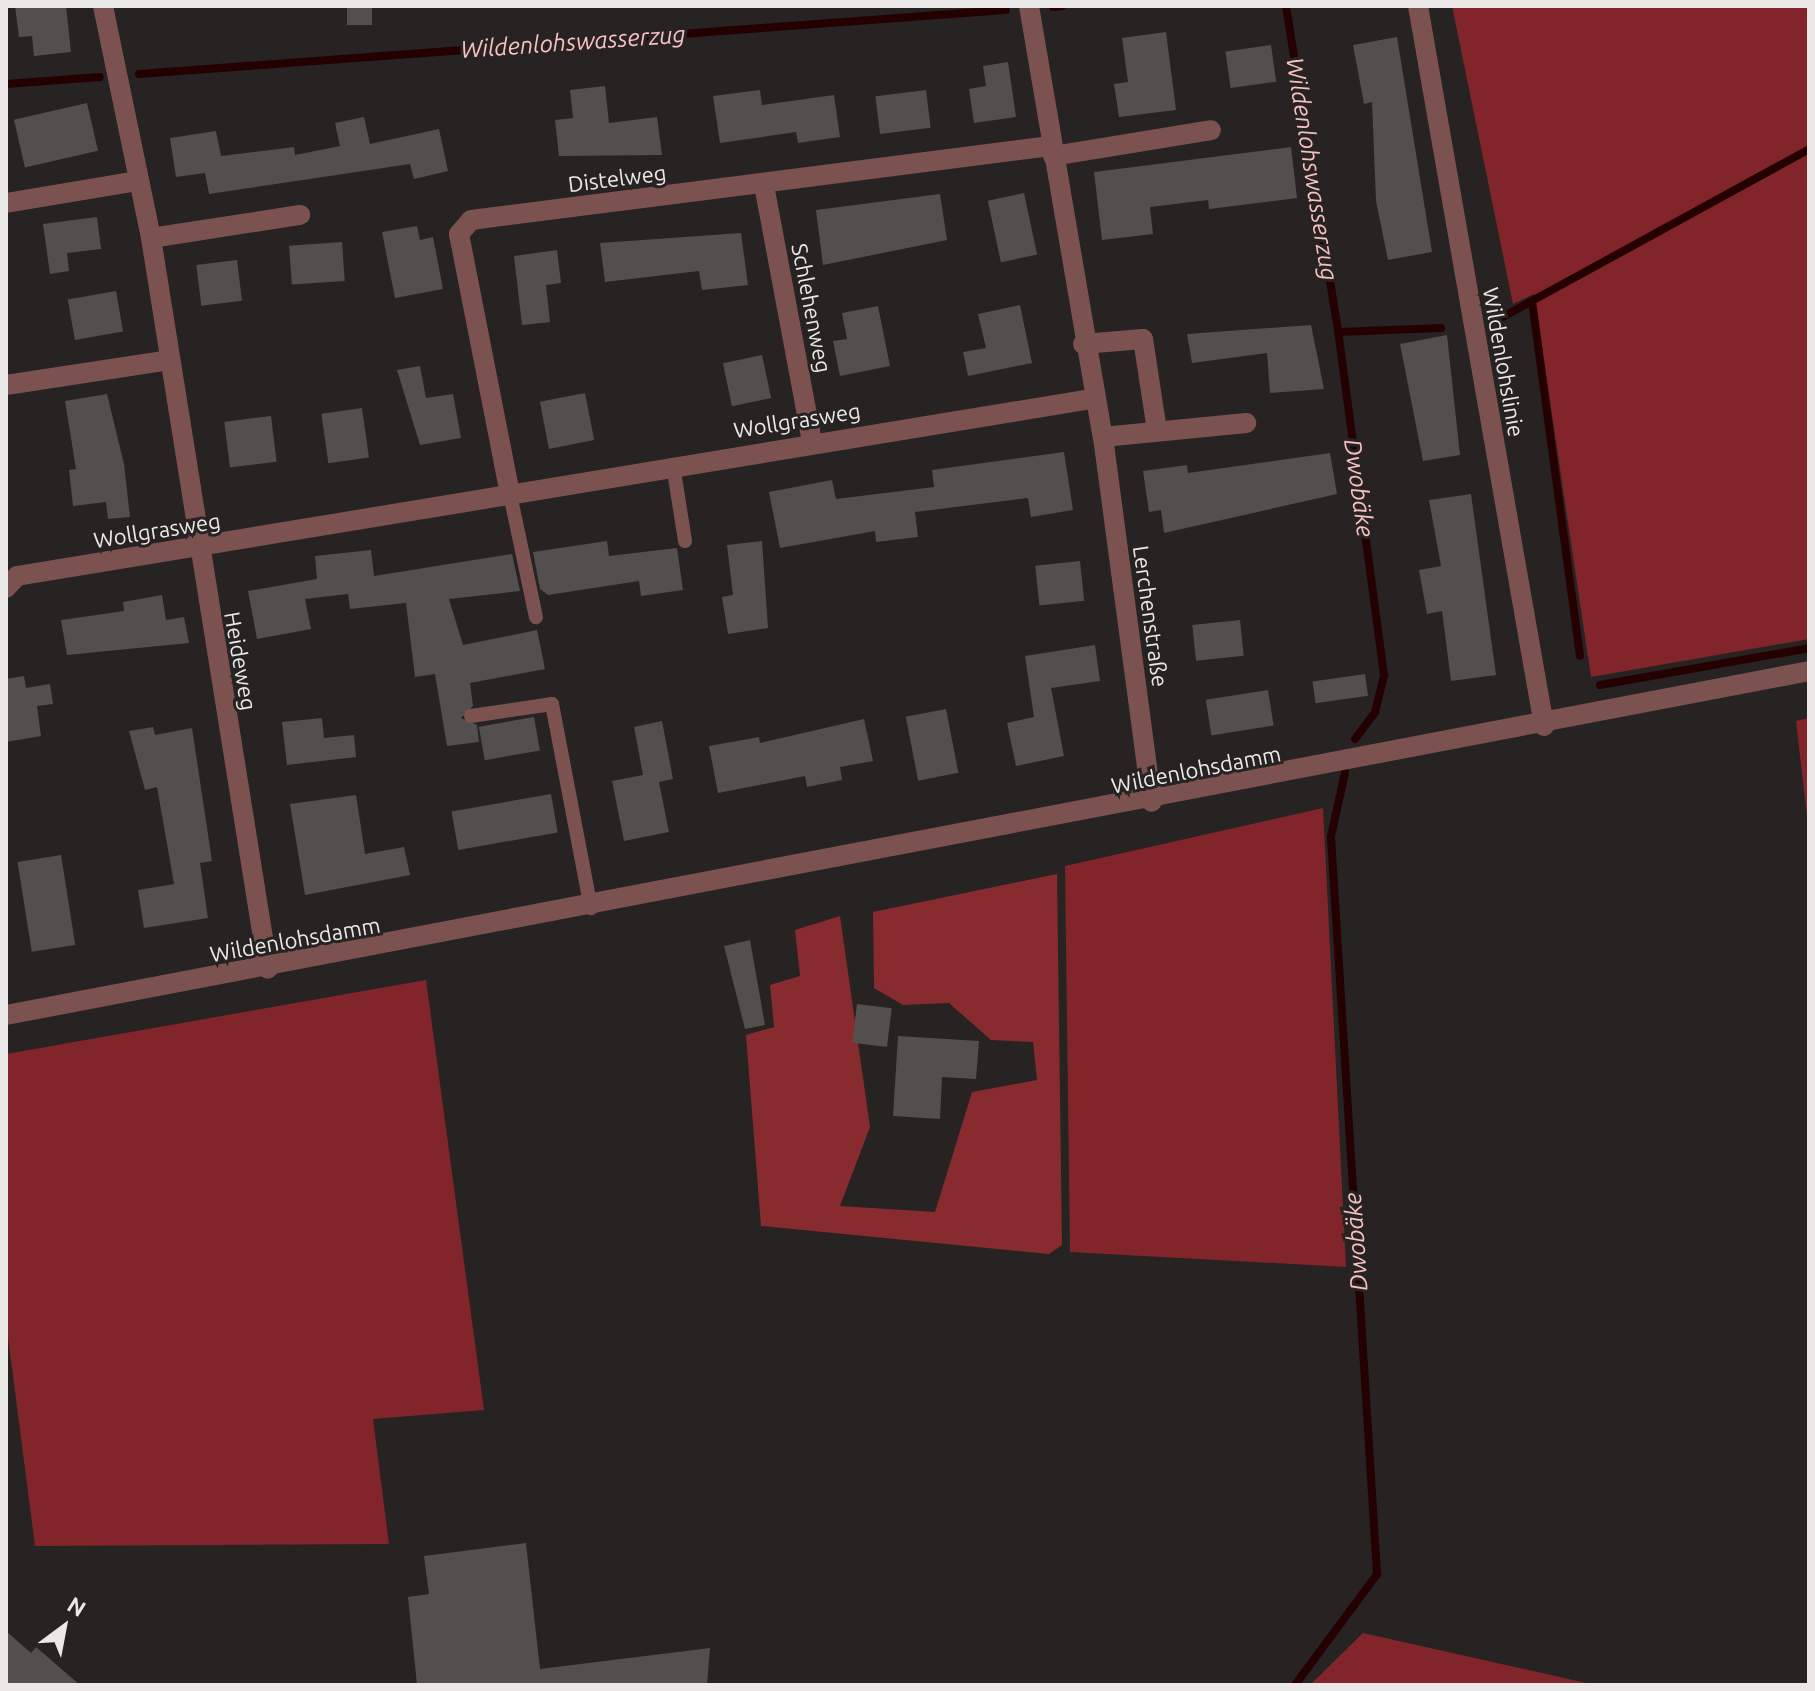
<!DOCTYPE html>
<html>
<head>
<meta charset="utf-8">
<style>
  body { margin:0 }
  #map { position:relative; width:1815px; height:1691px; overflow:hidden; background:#272323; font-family:Ubuntu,sans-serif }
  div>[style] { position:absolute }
  .green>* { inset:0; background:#81252a }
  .forest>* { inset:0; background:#872b2f }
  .stream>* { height:8px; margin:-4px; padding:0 4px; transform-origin:4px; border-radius:4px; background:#250001 }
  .building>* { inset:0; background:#544f4f; transform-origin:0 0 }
  .service>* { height:14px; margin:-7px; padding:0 7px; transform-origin:7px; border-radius:7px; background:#7c5250 }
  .minor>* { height:20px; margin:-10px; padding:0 10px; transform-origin:10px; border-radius:10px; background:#7c5250 }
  span { translate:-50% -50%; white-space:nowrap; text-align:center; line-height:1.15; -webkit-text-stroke:6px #272323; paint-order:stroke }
  .street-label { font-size:22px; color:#ebe8e8 }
  .water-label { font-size:24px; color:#f7c1bf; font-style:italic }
  .frame { position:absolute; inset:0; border:8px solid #ebe8e8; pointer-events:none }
  .north { position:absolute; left:24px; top:1587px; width:80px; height:80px; -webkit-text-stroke:6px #272323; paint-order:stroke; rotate:32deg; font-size:22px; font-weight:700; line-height:32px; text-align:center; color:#ebe8e8 }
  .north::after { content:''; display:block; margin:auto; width:28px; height:36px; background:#ebe8e8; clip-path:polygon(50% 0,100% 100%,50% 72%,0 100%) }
</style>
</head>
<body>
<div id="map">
  <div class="green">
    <div style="clip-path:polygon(1452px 6px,1809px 6px,1809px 639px,1591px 677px,1534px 294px,1513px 304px)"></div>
    <div style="clip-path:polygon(1809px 718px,1809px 834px,1796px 721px)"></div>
    <div style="clip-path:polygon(1323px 808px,1346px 1267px,1070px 1252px,1065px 866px)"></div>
    <div style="clip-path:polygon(426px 980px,484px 1410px,373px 1419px,389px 1544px,35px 1546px,6px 1322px,6px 1054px)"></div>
    <div style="clip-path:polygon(1363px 1633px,1595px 1685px,1310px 1685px)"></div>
  </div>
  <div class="forest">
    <div style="clip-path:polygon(1057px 874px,1062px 1245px,1049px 1254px,761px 1226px,746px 1035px,774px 1027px,770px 985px,800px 976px,795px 930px,840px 916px,870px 1127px,840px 1206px,935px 1212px,972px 1092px,1037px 1080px,1033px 1042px,991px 1040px,949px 1003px,903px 1005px,874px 988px,873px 912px)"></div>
  </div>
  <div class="stream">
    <div style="left:1286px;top:6px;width:330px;rotate:80.9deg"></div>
    <div style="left:1053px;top:7px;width:9px;rotate:-6deg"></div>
    <div style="left:139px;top:74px;width:869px;rotate:-4.22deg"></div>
    <div style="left:6px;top:84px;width:94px;rotate:-4.3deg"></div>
    <div style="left:1532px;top:301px;width:358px;rotate:82.3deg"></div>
    <div style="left:1499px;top:319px;width:354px;rotate:-28.7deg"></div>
    <div style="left:1600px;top:685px;width:212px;rotate:-10deg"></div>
    <div style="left:1355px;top:739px;width:34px;rotate:-53deg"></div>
    <div style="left:1375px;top:712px;width:38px;rotate:-76deg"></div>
    <div style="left:1384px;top:675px;width:346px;rotate:-97.6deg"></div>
    <div style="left:1338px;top:332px;width:103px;rotate:-2.2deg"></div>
    <div style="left:1295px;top:1685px;width:138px;rotate:-53.5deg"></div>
    <div style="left:1377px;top:1574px;width:739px;rotate:-93.57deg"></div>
    <div style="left:1331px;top:836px;width:65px;rotate:-77.5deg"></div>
  </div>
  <div class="building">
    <div style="clip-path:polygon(15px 6px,66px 6px,71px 52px,34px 56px,32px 36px,19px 37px)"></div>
    <div style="left:347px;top:6px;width:25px;height:19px"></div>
    <div style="clip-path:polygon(1166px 32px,1176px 110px,1119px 117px,1114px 84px,1128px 82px,1122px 38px)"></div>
    <div style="clip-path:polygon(1397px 37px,1432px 252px,1388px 260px,1376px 201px,1372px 102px,1364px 104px,1353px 45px)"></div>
    <div style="left:1271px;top:45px;width:37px;height:46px;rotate:82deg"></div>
    <div style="clip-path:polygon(1008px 62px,1016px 117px,974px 123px,969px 89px,986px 86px,983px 66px)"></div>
    <div style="clip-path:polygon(605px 86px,609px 123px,657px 117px,662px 155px,559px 156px,555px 120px,573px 118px,570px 90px)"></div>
    <div style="clip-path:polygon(760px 90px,762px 105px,834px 95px,840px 137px,798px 143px,796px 132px,720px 143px,713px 96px)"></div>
    <div style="left:926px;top:90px;width:38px;height:51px;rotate:83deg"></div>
    <div style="left:87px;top:103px;width:49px;height:75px;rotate:77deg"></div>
    <div style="clip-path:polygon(364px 117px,370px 144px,439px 129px,448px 171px,414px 179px,410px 164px,209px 194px,205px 173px,176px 177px,170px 138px,216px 131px,221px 156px,294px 147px,295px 155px,340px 146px,335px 123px)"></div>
    <div style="clip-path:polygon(1291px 147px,1297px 198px,1209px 209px,1208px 200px,1150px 207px,1153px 234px,1102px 240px,1094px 172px)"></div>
    <div style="left:1024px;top:193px;width:63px;height:37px;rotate:78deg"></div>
    <div style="clip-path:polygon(940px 194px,947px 240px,823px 265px,816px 210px)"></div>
    <div style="clip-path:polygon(97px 217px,101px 249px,67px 253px,69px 271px,50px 274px,43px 224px)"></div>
    <div style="clip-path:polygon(417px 226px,420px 240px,433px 237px,443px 289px,395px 298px,382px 232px)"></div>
    <div style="clip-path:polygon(741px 233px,748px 285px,702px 290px,699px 271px,605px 282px,600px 243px)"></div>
    <div style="left:342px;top:242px;width:39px;height:53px;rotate:86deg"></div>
    <div style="clip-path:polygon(557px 250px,561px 283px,546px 285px,550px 322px,522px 325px,514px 256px)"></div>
    <div style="left:237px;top:260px;width:41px;height:41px;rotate:83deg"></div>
    <div style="left:116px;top:291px;width:41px;height:49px;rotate:80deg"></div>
    <div style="clip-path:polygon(1020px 305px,1032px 363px,968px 376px,963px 352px,986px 348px,978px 314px)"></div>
    <div style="clip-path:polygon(878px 306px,890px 366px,840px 376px,833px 341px,847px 339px,842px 313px)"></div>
    <div style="clip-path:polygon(1311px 325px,1324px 389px,1270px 393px,1267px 353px,1192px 363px,1187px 334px)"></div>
    <div style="clip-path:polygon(1447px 335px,1460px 455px,1423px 461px,1400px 344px)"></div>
    <div style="left:762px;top:355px;width:44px;height:40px;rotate:78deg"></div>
    <div style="clip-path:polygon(420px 366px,426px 398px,453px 394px,461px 438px,420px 445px,397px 370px)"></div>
    <div style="left:585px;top:393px;width:48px;height:46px;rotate:79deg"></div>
    <div style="clip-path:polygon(107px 394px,124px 464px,130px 517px,108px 519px,106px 502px,73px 506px,69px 470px,76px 469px,65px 401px)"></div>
    <div style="left:362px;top:408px;width:50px;height:41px;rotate:82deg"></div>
    <div style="left:271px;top:416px;width:46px;height:47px;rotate:83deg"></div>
    <div style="clip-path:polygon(1064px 452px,1073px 510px,1031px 517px,1028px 498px,915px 512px,918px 537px,876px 542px,875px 531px,780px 548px,769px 492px,832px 480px,836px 499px,934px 487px,932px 470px)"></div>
    <div style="clip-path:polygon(1330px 453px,1337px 494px,1164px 533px,1161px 510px,1149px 512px,1143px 471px,1187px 465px,1188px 473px)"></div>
    <div style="clip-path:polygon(1471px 494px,1496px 675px,1451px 681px,1442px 611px,1427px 614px,1419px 570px,1441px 566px,1429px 500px)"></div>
    <div style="clip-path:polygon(607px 541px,609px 556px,677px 548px,683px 590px,641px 596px,639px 581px,548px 595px,540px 589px,533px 552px)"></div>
    <div style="clip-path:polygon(762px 541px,768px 628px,728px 634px,722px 597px,733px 595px,727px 545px)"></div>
    <div style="clip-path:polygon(371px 550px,374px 576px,512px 554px,520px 591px,449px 599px,463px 645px,537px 630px,545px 669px,470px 683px,473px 706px,461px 718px,477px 725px,479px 742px,447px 746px,435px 674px,415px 677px,406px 603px,350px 609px,348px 594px,305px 599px,311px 629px,257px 639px,248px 591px,317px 579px,315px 556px)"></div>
    <div style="left:1080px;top:561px;width:40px;height:45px;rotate:84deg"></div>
    <div style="clip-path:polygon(162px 595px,166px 620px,184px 617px,189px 643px,67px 655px,61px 620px,124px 611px,123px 602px)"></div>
    <div style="left:1240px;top:620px;width:36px;height:48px;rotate:84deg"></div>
    <div style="clip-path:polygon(1095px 645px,1100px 681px,1051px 688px,1064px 756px,1016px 766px,1007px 723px,1034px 717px,1025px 656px)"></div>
    <div style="left:1365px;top:674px;width:22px;height:53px;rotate:82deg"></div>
    <div style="clip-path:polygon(24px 676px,26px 688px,50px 684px,53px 704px,37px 706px,41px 736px,6px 742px,6px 679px)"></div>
    <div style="left:1268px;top:690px;width:36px;height:63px;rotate:81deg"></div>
    <div style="left:946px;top:709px;width:65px;height:41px;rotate:79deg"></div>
    <div style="left:534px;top:717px;width:34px;height:56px;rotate:80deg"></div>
    <div style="clip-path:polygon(322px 718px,324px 738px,354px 735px,356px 757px,287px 765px,282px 722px)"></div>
    <div style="clip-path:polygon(864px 719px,873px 761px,840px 767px,842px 780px,807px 787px,805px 776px,718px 793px,709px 746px,759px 737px,760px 743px)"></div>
    <div style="clip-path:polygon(662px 721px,673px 779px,659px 782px,669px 832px,624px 841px,612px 781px,643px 775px,634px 727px)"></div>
    <div style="clip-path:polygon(153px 727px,155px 735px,192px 728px,212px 861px,200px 863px,208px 918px,144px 928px,138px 890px,174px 884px,157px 787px,145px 790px,129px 731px)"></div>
    <div style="left:551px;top:794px;width:39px;height:101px;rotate:80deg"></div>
    <div style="clip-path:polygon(356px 795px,365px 854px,404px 847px,410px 875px,305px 895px,290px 804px)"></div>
    <div style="left:61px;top:855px;width:91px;height:44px;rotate:81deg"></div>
    <div style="clip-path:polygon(750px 940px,765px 1025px,745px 1029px,724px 946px)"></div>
    <div style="left:857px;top:1004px;width:35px;height:39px;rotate:7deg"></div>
    <div style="clip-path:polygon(898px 1036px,979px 1041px,976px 1079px,942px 1077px,940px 1119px,893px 1116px)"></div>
    <div style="clip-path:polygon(526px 1543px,540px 1669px,710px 1648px,707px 1685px,417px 1685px,408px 1597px,429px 1594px,424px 1556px)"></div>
    <div style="clip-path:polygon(6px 1631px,31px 1653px,36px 1647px,80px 1685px,6px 1685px)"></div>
  </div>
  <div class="service">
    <div style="left:673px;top:465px;width:77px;rotate:81deg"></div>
    <div style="left:510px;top:494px;width:126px;rotate:78.1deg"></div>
    <div style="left:471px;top:716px;width:82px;rotate:-8.4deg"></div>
    <div style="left:552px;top:704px;width:208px;rotate:79.2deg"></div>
  </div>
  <div class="minor">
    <div style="left:103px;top:6px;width:237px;rotate:78.3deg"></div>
    <div style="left:151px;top:238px;width:740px;rotate:80.91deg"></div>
    <div style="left:1029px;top:6px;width:437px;rotate:80.3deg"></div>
    <div style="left:1103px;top:437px;width:368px;rotate:82.4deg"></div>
    <div style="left:1418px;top:6px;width:731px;rotate:80.07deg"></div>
    <div style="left:1053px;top:156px;width:160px;rotate:-9.3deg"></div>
    <div style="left:764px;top:185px;width:260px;rotate:79.4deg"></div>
    <div style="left:6px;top:203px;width:134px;rotate:-9.5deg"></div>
    <div style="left:151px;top:238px;width:151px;rotate:-8.8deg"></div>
    <div style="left:1083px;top:344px;width:60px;rotate:-4.8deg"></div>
    <div style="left:1143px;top:339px;width:93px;rotate:81.3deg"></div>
    <div style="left:6px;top:385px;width:165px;rotate:-8.7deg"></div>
    <div style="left:1103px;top:437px;width:144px;rotate:-5.6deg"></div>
    <div style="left:510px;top:494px;width:265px;rotate:-101.1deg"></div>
    <div style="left:459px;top:234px;width:18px;rotate:-49deg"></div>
    <div style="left:471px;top:220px;width:584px;rotate:-7.28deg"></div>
    <div style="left:6px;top:588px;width:16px;rotate:-47deg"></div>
    <div style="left:17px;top:576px;width:1088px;rotate:-9.36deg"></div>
    <div style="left:6px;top:1015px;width:1836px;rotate:-10.8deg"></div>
  </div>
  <div class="street-label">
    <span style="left:617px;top:178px;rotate:-7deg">Distelweg</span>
    <span style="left:812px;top:308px;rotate:79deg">Schlehenweg</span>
    <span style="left:1504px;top:362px;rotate:80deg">Wildenlohslinie</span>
    <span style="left:797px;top:420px;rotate:-9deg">Wollgrasweg</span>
    <span style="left:157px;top:530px;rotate:-9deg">Wollgrasweg</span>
    <span style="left:1151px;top:616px;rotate:82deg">Lerchenstraße</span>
    <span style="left:241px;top:661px;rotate:80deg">Heideweg</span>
    <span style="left:1196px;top:769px;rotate:-11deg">Wildenlohsdamm</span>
    <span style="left:295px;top:939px;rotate:-10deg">Wildenlohsdamm</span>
  </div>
  <div class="water-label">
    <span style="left:573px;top:42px;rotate:-4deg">Wildenlohswasserzug</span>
    <span style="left:1312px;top:169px;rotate:81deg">Wildenlohswasserzug</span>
    <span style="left:1359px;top:488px;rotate:82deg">Dwobäke</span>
    <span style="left:1356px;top:1242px;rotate:-94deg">Dwobäke</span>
  </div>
  <div class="frame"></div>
  <div class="north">N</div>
</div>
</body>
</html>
